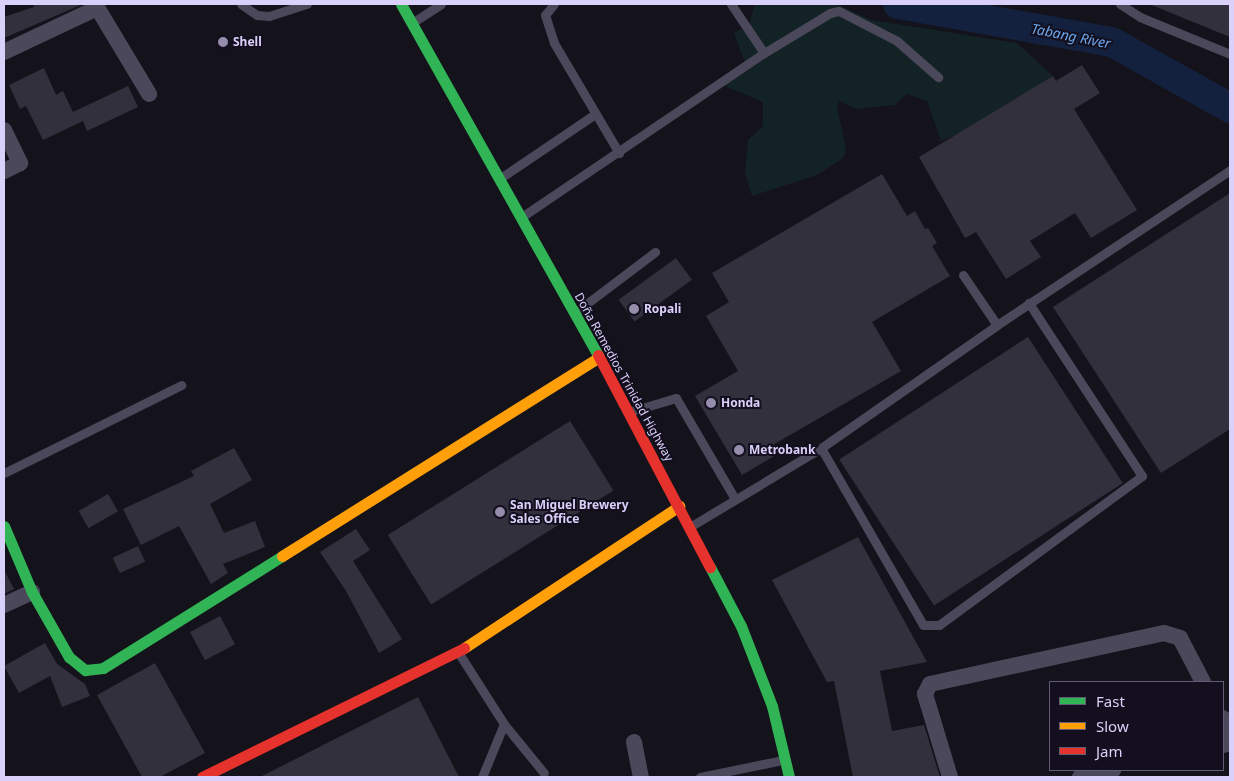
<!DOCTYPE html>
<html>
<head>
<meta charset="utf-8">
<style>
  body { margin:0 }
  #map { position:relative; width:1234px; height:781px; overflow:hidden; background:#14121a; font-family:"Noto Sans",sans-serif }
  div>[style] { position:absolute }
  .green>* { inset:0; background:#132325 }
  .river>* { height:30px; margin:-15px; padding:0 15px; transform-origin:15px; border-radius:15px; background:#14213e }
  .building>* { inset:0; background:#33303d; transform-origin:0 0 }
  .lane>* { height:9px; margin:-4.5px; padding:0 4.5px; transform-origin:4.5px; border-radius:4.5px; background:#4a485a }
  .street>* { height:16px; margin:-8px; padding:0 8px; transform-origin:8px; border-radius:8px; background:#4a485a }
  .fast>* { height:11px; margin:-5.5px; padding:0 5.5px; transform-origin:5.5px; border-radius:5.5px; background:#30b455 }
  .slow>* { height:11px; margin:-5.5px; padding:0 5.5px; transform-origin:5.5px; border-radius:5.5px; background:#ff9f0a }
  .jam>* { height:11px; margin:-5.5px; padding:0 5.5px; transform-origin:5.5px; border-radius:5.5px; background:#e5322d }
  .dots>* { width:14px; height:14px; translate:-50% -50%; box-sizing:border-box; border:2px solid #130f1e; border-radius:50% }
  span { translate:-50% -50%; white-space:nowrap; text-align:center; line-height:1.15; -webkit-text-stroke:4px #130f1e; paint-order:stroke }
  .poi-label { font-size:12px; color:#d9d1fa; font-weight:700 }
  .left { translate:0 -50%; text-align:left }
  .street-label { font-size:12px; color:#d9d1fa }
  .water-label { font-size:14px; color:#6ba7ed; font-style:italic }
  .frame { position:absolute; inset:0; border:5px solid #d9d1fa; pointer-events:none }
  .legend { position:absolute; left:1049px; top:681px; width:175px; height:90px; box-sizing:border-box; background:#130f1e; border:1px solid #625d76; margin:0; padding:6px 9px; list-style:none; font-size:15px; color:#d9d1fa }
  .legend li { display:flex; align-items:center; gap:10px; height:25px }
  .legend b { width:25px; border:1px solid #625d76 }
</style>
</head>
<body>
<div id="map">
  <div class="green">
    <div style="clip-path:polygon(755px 4px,836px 4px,871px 20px,1017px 43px,1053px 76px,965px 131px,941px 141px,927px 101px,907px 94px,895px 105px,855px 109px,840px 101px,837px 106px,846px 150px,843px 158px,817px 175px,752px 196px,745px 173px,748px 140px,763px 126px,763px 102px,720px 84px,746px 66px,734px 33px,749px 25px)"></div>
  </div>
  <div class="river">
    <div style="left:898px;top:4px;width:217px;rotate:10.1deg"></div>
    <div style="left:1112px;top:42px;width:135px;rotate:29.2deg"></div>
  </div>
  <div class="building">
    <div style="clip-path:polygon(33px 4px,83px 4px,4px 38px,4px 17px,34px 7px)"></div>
    <div style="clip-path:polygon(1149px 4px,1230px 4px,1230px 37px)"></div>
    <div style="clip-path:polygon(1082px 65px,1100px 93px,1074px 109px,1137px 210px,1091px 238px,1075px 213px,1030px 241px,1041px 257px,1006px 279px,976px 232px,965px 238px,919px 157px,1053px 76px,1056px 81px)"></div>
    <div style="clip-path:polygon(44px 68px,56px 95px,63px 91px,73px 112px,128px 86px,138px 107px,87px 131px,83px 121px,43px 140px,26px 106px,20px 109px,9px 85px)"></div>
    <div style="clip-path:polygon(882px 174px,907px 216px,915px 211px,925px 229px,928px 228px,937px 243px,932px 246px,950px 276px,872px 322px,901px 371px,771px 446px,776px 455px,742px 475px,695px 396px,738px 371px,706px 316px,729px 302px,712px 273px)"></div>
    <div style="clip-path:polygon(1230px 193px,1230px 429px,1161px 473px,1053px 307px)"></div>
    <div style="left:676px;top:258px;width:27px;height:71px;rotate:54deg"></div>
    <div style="left:1028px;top:337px;width:174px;height:225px;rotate:57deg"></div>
    <div style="left:570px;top:421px;width:82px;height:215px;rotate:58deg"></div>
    <div style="clip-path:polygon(234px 448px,252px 480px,210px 504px,224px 533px,255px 521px,265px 547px,223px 564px,228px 573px,211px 584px,179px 526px,141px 545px,123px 509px,194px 476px,191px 471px)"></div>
    <div style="left:108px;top:494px;width:20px;height:34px;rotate:60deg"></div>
    <div style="clip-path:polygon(356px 529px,370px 550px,353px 561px,402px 639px,379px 653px,346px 591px,320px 552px)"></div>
    <div style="clip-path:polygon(858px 537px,927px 662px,880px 671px,892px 731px,924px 725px,940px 777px,853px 777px,834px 681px,827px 682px,772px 580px)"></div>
    <div style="left:138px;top:546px;width:17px;height:28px;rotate:65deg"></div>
    <div style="clip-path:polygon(4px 570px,14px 589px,4px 594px)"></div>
    <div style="left:220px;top:616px;width:32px;height:34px;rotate:62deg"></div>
    <div style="clip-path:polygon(45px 643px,57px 664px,85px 684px,90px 696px,62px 707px,50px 676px,19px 693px,4px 666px)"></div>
    <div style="clip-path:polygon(155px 663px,205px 753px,160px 777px,142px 777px,97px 695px)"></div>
    <div style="clip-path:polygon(418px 697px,459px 777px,260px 777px)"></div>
  </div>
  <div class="lane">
    <div style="left:241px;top:4px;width:19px;rotate:35deg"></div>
    <div style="left:257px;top:15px;width:12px;rotate:5deg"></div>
    <div style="left:269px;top:16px;width:40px;rotate:-18deg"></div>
    <div style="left:554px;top:4px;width:14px;rotate:129deg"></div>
    <div style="left:545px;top:15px;width:29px;rotate:72deg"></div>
    <div style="left:554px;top:43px;width:128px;rotate:59.4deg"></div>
    <div style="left:731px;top:4px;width:59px;rotate:56deg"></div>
    <div style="left:1120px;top:4px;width:24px;rotate:33deg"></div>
    <div style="left:1140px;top:17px;width:97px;rotate:22.3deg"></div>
    <div style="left:415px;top:21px;width:31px;rotate:-33deg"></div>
    <div style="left:502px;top:177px;width:112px;rotate:-34.1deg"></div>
    <div style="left:523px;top:216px;width:291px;rotate:-34.1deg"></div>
    <div style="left:764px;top:53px;width:77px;rotate:-31.2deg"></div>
    <div style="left:830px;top:13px;width:9px;rotate:-13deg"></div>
    <div style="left:839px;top:11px;width:65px;rotate:27.3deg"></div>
    <div style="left:897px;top:41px;width:55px;rotate:41.3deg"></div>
    <div style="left:963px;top:275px;width:60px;rotate:55.8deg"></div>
    <div style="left:577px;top:311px;width:98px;rotate:-37.1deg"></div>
    <div style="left:632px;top:411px;width:46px;rotate:-16.5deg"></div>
    <div style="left:676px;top:398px;width:117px;rotate:59.7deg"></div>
    <div style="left:821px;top:448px;width:204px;rotate:60deg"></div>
    <div style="left:923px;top:625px;width:16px"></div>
    <div style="left:939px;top:625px;width:252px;rotate:-36.3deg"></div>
    <div style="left:1142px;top:476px;width:207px;rotate:-123.2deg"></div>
    <div style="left:4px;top:473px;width:198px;rotate:-26.4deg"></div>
    <div style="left:693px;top:525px;width:149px;rotate:-31deg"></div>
    <div style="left:821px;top:448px;width:215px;rotate:-34.9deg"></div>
    <div style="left:997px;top:325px;width:280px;rotate:-33.6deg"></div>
    <div style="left:458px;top:652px;width:85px;rotate:57.4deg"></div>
    <div style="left:504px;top:724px;width:63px;rotate:50.8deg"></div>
    <div style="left:482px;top:777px;width:57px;rotate:-67.5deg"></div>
    <div style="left:700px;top:777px;width:85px;rotate:-11.6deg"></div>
  </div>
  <div class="street">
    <div style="left:95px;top:4px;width:105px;rotate:59deg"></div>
    <div style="left:4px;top:52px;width:103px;rotate:-25.3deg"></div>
    <div style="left:4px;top:130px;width:37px;rotate:64deg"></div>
    <div style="left:20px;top:163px;width:18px;rotate:153deg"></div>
    <div style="left:4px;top:605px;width:31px;rotate:-25deg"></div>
    <div style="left:1223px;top:718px;width:16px;rotate:63deg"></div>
    <div style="left:634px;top:742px;width:36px;rotate:79deg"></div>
    <div style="left:1223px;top:745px;width:7px;rotate:-16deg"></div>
    <div style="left:950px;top:777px;width:87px;rotate:-106.8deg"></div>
    <div style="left:925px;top:694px;width:11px;rotate:-63deg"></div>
    <div style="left:930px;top:684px;width:239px;rotate:-12.3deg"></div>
    <div style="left:1164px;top:633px;width:17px;rotate:17deg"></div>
    <div style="left:1180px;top:638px;width:50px;rotate:62.4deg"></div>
    <div style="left:1080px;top:777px;width:34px;rotate:-12deg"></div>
  </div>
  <div class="fast">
    <div style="left:401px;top:4px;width:403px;rotate:60.7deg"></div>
    <div style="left:4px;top:526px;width:72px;rotate:67deg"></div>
    <div style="left:32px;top:592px;width:75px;rotate:60.4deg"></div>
    <div style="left:69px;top:657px;width:21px;rotate:39deg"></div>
    <div style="left:85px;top:670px;width:18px;rotate:-6deg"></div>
    <div style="left:103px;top:668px;width:211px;rotate:-32deg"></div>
    <div style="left:710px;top:567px;width:67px;rotate:62.3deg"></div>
    <div style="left:741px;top:626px;width:86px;rotate:68.8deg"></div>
    <div style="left:772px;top:706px;width:73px;rotate:76.5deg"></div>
  </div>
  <div class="slow">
    <div style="left:282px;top:556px;width:373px;rotate:-32.1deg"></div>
    <div style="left:464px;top:648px;width:258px;rotate:-33.4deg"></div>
  </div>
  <div class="jam">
    <div style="left:598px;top:355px;width:240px;rotate:62.2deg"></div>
    <div style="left:202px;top:777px;width:292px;rotate:-26.2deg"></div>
  </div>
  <div class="dots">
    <div style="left:223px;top:42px;background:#948eac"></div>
    <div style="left:634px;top:309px;background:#948eac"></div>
    <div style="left:711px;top:403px;background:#948eac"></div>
    <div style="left:739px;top:450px;background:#948eac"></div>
    <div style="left:500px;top:512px;background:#948eac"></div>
  </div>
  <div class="poi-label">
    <span class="left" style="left:233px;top:42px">Shell</span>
    <span class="left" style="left:644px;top:309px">Ropali</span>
    <span class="left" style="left:721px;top:403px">Honda</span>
    <span class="left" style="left:749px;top:450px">Metrobank</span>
    <span class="left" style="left:510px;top:512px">San Miguel Brewery<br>Sales Office</span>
  </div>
  <div class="street-label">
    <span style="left:624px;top:377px;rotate:61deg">Doña Remedios Trinidad Highway</span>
  </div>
  <div class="water-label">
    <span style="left:1071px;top:36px;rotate:11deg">Tabang River</span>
  </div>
  <div class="frame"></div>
  <ul class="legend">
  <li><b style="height:6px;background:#30b455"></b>Fast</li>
  <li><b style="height:6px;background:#ff9f0a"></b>Slow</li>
  <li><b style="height:6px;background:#e5322d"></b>Jam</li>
  </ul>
</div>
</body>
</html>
